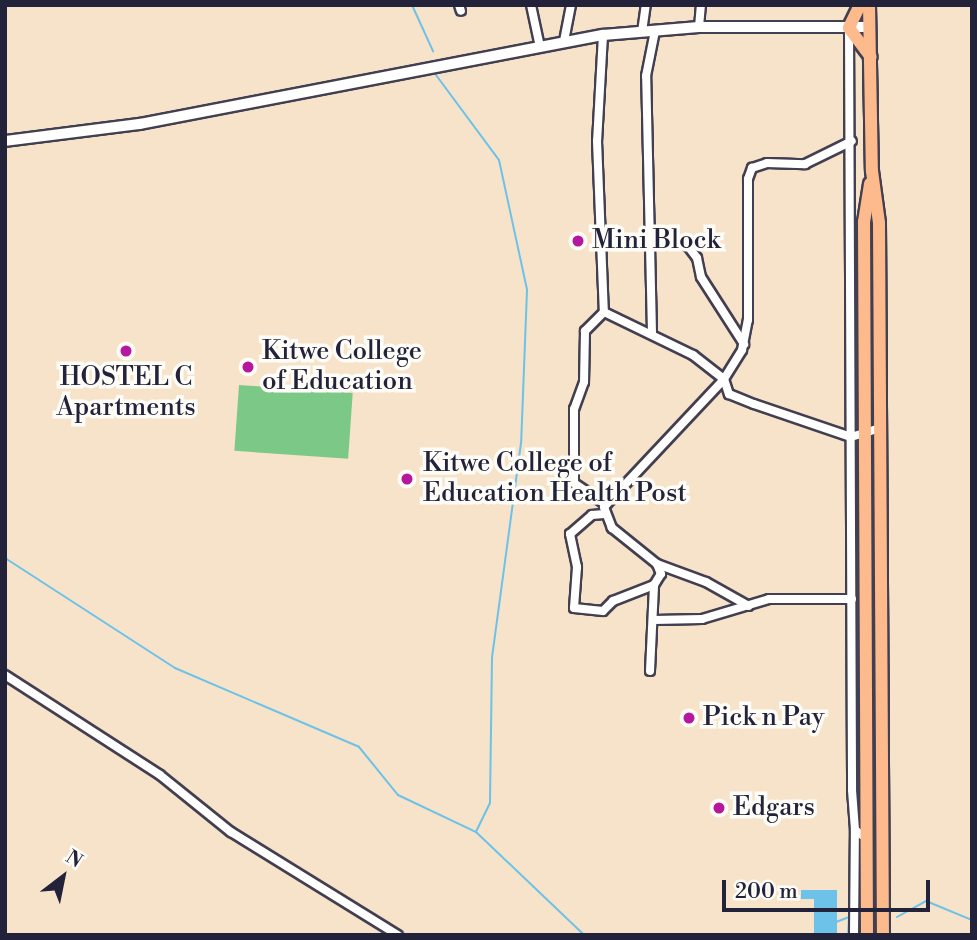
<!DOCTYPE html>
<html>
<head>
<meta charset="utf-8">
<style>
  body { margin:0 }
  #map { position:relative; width:977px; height:940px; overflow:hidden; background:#f6e3c9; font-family:"Libre Bodoni",serif }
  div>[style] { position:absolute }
  .green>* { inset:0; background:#7cc886; transform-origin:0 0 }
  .water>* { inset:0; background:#6cc2e9 }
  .stream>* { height:2px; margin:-1px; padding:0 1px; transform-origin:1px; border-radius:1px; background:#6cc2e9 }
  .roads { filter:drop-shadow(2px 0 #423f50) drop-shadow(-2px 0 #423f50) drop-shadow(0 2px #423f50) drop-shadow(0 -2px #423f50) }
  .minor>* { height:8px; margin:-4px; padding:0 4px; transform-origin:4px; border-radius:4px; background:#fff }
  .tertiary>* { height:10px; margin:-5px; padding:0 5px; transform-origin:5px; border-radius:5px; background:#fff }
  .trunk>* { height:12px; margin:-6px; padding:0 6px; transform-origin:6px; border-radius:6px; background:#fcba8d }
  .dots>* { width:19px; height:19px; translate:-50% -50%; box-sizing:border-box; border:4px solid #fdfcf7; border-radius:50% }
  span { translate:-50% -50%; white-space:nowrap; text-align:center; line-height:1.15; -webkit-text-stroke:7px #fdfcf7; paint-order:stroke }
  .poi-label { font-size:26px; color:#22223b }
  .left { translate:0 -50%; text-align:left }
  .frame { position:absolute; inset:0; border:7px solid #22223b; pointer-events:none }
  .north { position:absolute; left:28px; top:842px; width:70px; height:70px; -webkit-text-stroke:5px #fdfcf7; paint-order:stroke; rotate:32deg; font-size:19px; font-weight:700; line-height:28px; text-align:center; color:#22223b }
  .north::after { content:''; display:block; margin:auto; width:24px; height:32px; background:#22223b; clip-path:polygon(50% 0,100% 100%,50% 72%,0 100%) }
  .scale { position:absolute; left:722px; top:880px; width:208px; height:32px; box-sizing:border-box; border:4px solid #22223b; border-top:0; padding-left:9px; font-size:21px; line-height:24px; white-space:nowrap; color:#22223b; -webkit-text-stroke:5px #fdfcf7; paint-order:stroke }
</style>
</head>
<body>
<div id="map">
  <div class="green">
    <div style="left:239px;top:385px;width:114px;height:66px;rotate:4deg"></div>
  </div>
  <div class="water">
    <div style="clip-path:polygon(801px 890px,837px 890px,837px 935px,814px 935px,814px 899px,801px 899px)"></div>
  </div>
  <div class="stream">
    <div style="left:412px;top:5px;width:51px;rotate:65.5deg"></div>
    <div style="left:436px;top:75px;width:106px;rotate:53.5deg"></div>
    <div style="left:499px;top:160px;width:133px;rotate:77.8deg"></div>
    <div style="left:527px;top:290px;width:153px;rotate:92.2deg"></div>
    <div style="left:521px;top:443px;width:217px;rotate:97.7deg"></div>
    <div style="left:492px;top:658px;width:145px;rotate:90.8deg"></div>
    <div style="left:490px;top:803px;width:32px;rotate:116deg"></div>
    <div style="left:5px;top:558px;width:202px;rotate:32.9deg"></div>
    <div style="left:175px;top:668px;width:200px;rotate:23.2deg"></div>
    <div style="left:359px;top:747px;width:62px;rotate:50.9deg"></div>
    <div style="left:398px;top:795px;width:86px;rotate:25.4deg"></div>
    <div style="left:476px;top:832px;width:149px;rotate:43.6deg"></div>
    <div style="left:897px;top:917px;width:33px;rotate:-29deg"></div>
    <div style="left:926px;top:901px;width:50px;rotate:22.4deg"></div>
    <div style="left:836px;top:922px;width:14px;rotate:-21deg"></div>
    <div style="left:849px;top:917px;width:18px;rotate:93deg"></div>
  </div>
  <div class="roads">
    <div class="minor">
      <div style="left:459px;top:5px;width:6px;rotate:72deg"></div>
      <div style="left:531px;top:5px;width:43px;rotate:77.9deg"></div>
      <div style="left:699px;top:27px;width:22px;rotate:-85deg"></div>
      <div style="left:849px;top:28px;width:762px;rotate:89.77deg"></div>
      <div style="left:852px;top:790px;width:40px;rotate:85.7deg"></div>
      <div style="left:855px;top:830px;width:14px;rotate:36deg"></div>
      <div style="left:642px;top:32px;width:27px;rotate:-82deg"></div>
      <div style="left:603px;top:35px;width:106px;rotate:93.2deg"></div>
      <div style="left:597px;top:141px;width:171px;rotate:87.7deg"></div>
      <div style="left:604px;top:312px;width:99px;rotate:25.8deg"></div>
      <div style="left:693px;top:355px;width:39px;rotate:38deg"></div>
      <div style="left:724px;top:379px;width:16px;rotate:72deg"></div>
      <div style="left:729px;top:394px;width:27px;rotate:22deg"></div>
      <div style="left:754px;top:404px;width:102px;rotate:18.8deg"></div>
      <div style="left:851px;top:437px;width:31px;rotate:-17deg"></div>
      <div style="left:564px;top:41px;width:37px;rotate:-79deg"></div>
      <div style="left:674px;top:240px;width:15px;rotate:23deg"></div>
      <div style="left:688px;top:246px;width:15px;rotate:53deg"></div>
      <div style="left:697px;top:258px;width:19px;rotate:78deg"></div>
      <div style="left:701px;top:277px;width:80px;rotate:57.3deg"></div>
      <div style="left:604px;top:312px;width:27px;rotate:135deg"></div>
      <div style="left:585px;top:331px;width:51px;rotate:91.1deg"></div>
      <div style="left:584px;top:382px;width:29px;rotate:110deg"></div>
      <div style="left:574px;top:409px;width:74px;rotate:90deg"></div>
      <div style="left:574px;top:483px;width:37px;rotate:34deg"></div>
      <div style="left:652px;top:333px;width:257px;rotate:-91.3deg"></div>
      <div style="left:646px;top:76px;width:46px;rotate:-78.7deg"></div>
      <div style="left:604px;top:514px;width:12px;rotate:175deg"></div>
      <div style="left:592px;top:515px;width:29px;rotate:139deg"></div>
      <div style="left:570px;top:534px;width:34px;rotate:78deg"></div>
      <div style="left:577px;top:567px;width:41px;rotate:94.2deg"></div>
      <div style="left:574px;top:608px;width:29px;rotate:6deg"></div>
      <div style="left:603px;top:611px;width:14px;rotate:-45deg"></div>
      <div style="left:613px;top:601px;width:44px;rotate:-21.3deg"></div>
      <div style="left:657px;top:564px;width:52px;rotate:20.2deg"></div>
      <div style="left:706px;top:582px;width:49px;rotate:29.2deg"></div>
      <div style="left:654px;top:620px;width:48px;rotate:-1.2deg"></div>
      <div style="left:702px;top:619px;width:70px;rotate:-16.6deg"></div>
      <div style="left:769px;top:599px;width:83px"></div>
      <div style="left:650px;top:671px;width:86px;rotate:-87.3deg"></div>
      <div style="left:654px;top:585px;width:13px;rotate:-58deg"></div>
      <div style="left:661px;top:574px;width:11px;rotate:-112deg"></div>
      <div style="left:657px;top:564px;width:58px;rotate:-141.3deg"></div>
      <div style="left:612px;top:528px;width:22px;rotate:-111deg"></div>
      <div style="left:604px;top:507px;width:175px;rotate:-46.8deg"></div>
      <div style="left:724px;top:379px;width:34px;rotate:-58deg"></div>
      <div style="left:742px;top:350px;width:31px;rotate:-79deg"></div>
      <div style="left:748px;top:320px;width:141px;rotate:-90deg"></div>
      <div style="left:748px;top:179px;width:12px;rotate:-70deg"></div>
      <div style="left:752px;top:168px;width:16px;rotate:-18deg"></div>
      <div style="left:767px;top:163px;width:38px;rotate:2deg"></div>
      <div style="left:805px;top:164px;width:52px;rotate:-26.1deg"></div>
      <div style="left:5px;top:675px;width:184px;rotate:32.8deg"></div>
      <div style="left:160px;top:775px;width:91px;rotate:38.8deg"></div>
      <div style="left:231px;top:832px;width:196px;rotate:31.7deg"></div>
      <div style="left:854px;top:935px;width:105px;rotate:-89.5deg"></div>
    </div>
    <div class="tertiary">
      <div style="left:5px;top:141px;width:136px;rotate:-7.2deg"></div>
      <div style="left:140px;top:124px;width:471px;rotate:-10.9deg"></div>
      <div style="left:603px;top:35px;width:96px;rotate:-4.8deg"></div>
      <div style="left:699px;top:27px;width:171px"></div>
    </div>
    <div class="trunk">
      <div style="left:860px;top:5px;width:25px;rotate:116deg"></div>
      <div style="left:849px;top:28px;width:36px;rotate:53deg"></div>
      <div style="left:869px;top:5px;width:166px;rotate:89deg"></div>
      <div style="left:872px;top:171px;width:52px;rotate:82.3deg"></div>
      <div style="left:879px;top:223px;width:712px;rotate:89.68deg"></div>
      <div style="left:867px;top:935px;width:713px;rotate:-90.24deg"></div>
      <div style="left:864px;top:222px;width:39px;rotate:-81deg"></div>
    </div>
  </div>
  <div class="dots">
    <div style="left:578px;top:241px;background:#b5179e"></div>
    <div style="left:126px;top:351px;background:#b5179e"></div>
    <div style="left:248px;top:367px;background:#b5179e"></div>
    <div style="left:407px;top:479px;background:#b5179e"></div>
    <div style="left:689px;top:718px;background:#b5179e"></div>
    <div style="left:719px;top:808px;background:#b5179e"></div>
  </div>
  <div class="poi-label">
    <span class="left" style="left:592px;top:241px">Mini Block</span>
    <span class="left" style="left:262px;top:367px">Kitwe College<br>of Education</span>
    <span style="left:126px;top:393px">HOSTEL C<br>Apartments</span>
    <span class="left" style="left:423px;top:479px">Kitwe College of<br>Education Health Post</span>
    <span class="left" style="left:703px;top:718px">Pick n Pay</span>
    <span class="left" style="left:733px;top:808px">Edgars</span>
  </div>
  <div class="frame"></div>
  <div class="north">N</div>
  <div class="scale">200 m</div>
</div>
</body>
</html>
